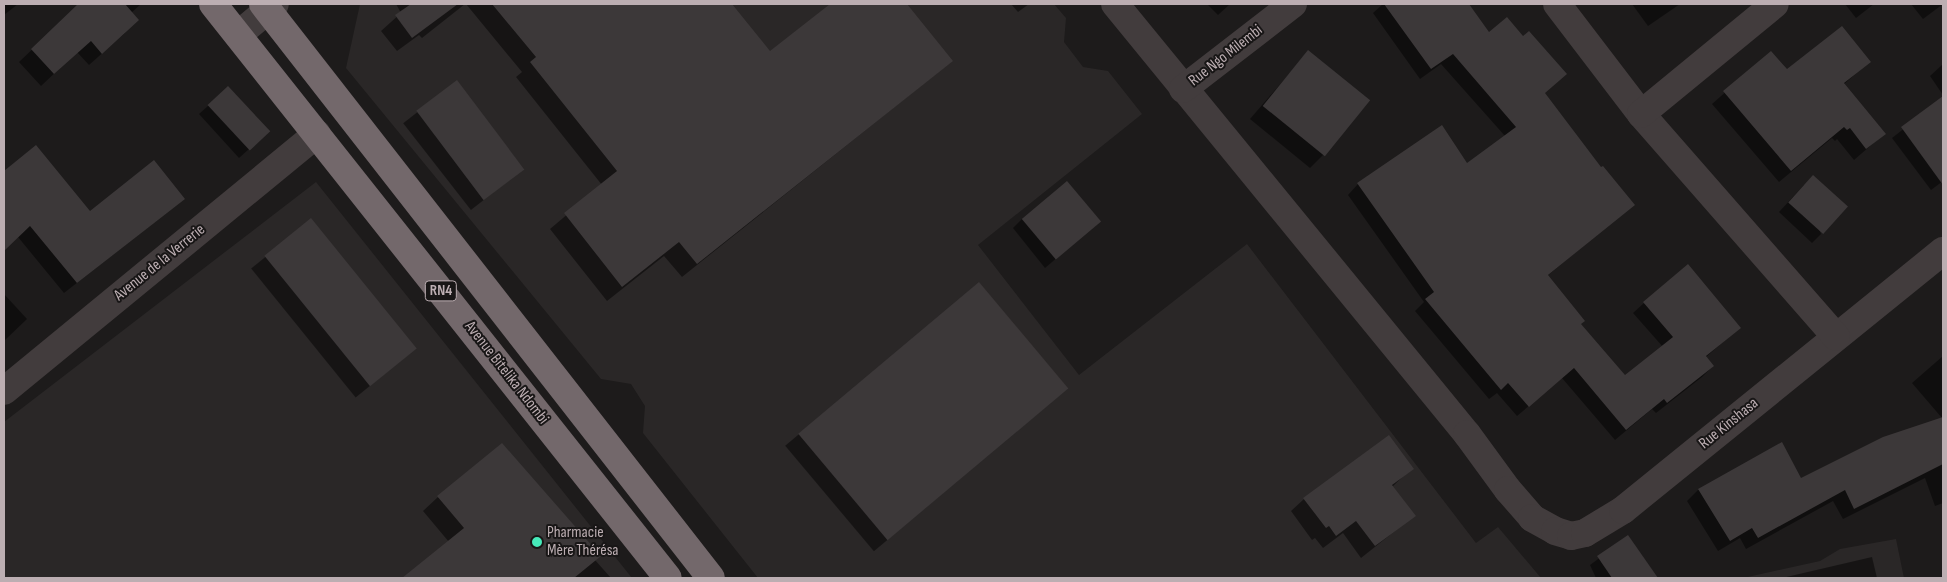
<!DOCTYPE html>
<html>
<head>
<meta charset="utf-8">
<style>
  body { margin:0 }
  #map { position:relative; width:1947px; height:582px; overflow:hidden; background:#1d1b1b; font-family:"Sofia Sans Condensed",sans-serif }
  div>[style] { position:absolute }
  .built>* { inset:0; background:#2a2727 }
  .shadow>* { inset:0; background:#0007; transform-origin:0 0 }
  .building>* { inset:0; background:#3c3839; transform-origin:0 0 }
  .minor>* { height:28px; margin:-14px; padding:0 14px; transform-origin:14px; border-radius:14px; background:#423c3d }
  .highway>* { height:28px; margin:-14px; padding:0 14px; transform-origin:14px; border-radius:14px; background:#73686b }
  .dots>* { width:14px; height:14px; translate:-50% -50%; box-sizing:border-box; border:2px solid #181616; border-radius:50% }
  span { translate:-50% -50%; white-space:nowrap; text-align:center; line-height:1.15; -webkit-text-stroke:4px #181616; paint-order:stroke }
  .shield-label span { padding:1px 4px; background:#181616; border:1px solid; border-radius:4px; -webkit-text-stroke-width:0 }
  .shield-label { font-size:15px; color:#bcaeb2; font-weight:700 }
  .street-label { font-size:16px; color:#bcaeb2 }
  .poi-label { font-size:16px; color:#bcaeb2 }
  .left { translate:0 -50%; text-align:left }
  .frame { position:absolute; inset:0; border:5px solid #bcaeb2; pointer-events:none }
</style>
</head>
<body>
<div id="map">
  <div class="built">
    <div style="clip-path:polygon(360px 4px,1054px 4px,1066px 18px,1064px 42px,1083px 67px,1108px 71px,1142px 114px,978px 245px,1079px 375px,1247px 244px,1476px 543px,1498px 527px,1541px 578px,758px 578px,643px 433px,645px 406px,631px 384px,601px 379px,346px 68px)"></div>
    <div style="clip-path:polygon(316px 182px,632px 578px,4px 578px,4px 422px)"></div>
    <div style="clip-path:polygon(1896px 539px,1904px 578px,1743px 578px,1820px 561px,1840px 549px)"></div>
  </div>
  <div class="shadow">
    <div style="clip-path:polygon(4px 4px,18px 4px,4px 15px)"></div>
    <div style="clip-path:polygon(80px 4px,141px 4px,131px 13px,125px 33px,89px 65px,77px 52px,41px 86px,19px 62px)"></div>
    <div style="clip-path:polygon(396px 4px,465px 4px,422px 38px,419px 35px,397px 51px,381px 31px,401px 13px)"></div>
    <div style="clip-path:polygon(466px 4px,731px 4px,769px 53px,832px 4px,906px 4px,952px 61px,682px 277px,664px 256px,607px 301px,550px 229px,602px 185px,516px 77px,522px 72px)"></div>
    <div style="clip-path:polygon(1011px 4px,1029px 4px,1018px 12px)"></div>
    <div style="clip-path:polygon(1207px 4px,1230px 4px,1218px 15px)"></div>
    <div style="clip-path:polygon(1383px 4px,1468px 4px,1489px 34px,1544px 93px,1601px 169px,1633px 205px,1547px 276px,1580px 324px,1625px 377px,1663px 347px,1633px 313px,1644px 303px,1739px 328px,1706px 357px,1713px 366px,1702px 377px,1656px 413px,1652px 409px,1615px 440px,1562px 378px,1517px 416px,1497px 393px,1489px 399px,1415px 311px,1424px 302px,1348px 195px,1358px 184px,1467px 164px,1505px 136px,1441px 64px,1420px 79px,1373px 13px)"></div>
    <div style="clip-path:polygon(1632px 4px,1680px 4px,1648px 26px)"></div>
    <div style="clip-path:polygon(1845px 4px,1874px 4px,1856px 18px)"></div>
    <div style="clip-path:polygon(1911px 4px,1943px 4px,1923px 19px)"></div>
    <div style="clip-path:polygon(1308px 52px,1323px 155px,1310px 168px,1250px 119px)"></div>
    <div style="clip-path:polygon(1771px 52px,1787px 71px,1869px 62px,1843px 85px,1884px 134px,1854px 160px,1837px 139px,1835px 141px,1832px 138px,1779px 182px,1712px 104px)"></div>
    <div style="clip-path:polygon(1943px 64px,1943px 95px,1930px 76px)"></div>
    <div style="left:456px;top:82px;width:110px;height:67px;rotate:52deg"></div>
    <div style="clip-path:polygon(228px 88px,259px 140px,239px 158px,199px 114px)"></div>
    <div style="clip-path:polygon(1943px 98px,1943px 181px,1931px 190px,1892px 138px)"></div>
    <div style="clip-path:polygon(36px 147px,90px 213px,184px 199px,64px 293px,18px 237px,4px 250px,4px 172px)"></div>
    <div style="clip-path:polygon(1804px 185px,1821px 234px,1812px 243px,1779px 212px)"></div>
    <div style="clip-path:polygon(1022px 219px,1099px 222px,1045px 268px,1013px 228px)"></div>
    <div style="left:311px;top:220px;width:166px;height:77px;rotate:51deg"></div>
    <div style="left:979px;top:283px;width:138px;height:253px;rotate:50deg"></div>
    <div style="clip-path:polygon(4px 294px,27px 319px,4px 341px)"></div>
    <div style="clip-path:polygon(1943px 356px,1943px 503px,1935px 506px,1925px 478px,1843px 519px,1833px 501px,1746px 549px,1740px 538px,1718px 551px,1687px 501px,1698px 490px,1801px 480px,1942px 418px,1912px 383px)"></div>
    <div style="clip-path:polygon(1412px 468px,1392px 487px,1414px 516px,1361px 558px,1343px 533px,1323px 548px,1315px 538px,1312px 540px,1291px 511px,1304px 499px)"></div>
    <div style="clip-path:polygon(438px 497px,595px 560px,611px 578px,404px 578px,449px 542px,423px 511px)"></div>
    <div style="clip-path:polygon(1628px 537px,1656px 577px,1596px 578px,1590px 565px)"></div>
    <div style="clip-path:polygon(1872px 557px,1877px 578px,1782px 578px)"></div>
  </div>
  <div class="building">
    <div style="clip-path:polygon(78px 4px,125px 4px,139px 20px,102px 54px,91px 41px,54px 74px,31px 49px)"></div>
    <div style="clip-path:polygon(411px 4px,458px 4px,412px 38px,395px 15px)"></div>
    <div style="clip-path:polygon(492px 4px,732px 4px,770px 51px,830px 4px,907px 4px,953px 61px,697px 264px,679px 242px,622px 287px,564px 213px,617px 171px,530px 62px,536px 57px)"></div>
    <div style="clip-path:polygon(1384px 4px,1469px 4px,1489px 32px,1507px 17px,1523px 36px,1529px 31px,1567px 74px,1545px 93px,1601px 167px,1603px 166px,1635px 205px,1548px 275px,1585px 321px,1581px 324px,1625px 375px,1673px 337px,1643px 302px,1688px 264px,1741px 328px,1706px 356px,1714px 366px,1667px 403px,1664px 399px,1626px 430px,1574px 368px,1529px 407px,1508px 383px,1501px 390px,1425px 299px,1434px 292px,1357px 183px,1442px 125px,1467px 163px,1516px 127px,1453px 54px,1431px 69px)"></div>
    <div style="clip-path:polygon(1842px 26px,1871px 62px,1844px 83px,1886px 134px,1866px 149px,1850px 128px,1847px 130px,1844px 127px,1791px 171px,1723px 91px,1771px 51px,1787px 69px)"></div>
    <div style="left:1308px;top:50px;width:80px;height:72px;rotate:39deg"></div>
    <div style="left:457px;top:80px;width:112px;height:51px;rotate:53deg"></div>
    <div style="left:228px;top:86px;width:62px;height:28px;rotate:47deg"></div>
    <div style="clip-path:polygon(1943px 96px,1943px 185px,1901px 127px)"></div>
    <div style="clip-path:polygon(36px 145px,90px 211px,154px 160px,185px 199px,77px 283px,30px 226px,4px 251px,4px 171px)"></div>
    <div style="left:1813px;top:175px;width:47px;height:37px;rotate:42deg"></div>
    <div style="left:1067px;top:181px;width:53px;height:59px;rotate:50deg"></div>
    <div style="left:311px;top:218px;width:168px;height:60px;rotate:51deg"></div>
    <div style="left:979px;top:282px;width:139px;height:236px;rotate:50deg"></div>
    <div style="clip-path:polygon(1943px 417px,1943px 464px,1854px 509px,1845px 490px,1758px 538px,1752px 528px,1730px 541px,1698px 489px,1782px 442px,1801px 478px,1883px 437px)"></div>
    <div style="clip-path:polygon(1389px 435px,1414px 469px,1392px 485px,1416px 516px,1375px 546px,1356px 521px,1336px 536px,1329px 526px,1326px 528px,1303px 498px)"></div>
    <div style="clip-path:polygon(502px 443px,601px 556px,574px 578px,402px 578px,464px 528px,437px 496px)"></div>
    <div style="clip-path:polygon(1628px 535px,1658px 578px,1612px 578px,1597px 556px)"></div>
  </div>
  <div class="minor">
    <div style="left:1115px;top:4px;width:556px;rotate:50.7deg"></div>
    <div style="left:1467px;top:434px;width:69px;rotate:53.8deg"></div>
    <div style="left:1508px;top:490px;width:37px;rotate:49deg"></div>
    <div style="left:1532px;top:518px;width:26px;rotate:29deg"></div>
    <div style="left:1555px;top:531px;width:17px;rotate:17deg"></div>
    <div style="left:1571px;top:536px;width:14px;rotate:-12deg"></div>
    <div style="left:1585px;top:533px;width:44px;rotate:-31.2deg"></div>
    <div style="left:1623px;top:510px;width:412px;rotate:-39deg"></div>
    <div style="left:1557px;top:4px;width:138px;rotate:52.6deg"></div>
    <div style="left:1641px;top:114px;width:296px;rotate:48.8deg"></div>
    <div style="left:238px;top:35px;width:48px;rotate:-40deg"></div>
    <div style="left:1183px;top:89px;width:139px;rotate:-37.7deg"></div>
    <div style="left:1641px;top:114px;width:173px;rotate:-39.4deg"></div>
    <div style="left:4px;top:391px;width:405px;rotate:-39.4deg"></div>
  </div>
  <div class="highway">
    <div style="left:213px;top:4px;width:732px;rotate:51.6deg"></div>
    <div style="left:263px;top:4px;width:728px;rotate:52.03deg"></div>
  </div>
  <div class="dots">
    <div style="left:537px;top:542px;background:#46eaba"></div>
  </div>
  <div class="shield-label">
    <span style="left:441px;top:291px">RN4</span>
  </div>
  <div class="street-label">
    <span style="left:1226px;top:56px;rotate:-38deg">Rue Ngo Milembi</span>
    <span style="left:160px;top:263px;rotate:-39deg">Avenue de la Verrerie</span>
    <span style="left:506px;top:373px;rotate:52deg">Avenue Bitelika Ndombi</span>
    <span style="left:1729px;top:424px;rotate:-39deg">Rue Kinshasa</span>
  </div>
  <div class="poi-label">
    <span class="left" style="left:547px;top:542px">Pharmacie<br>Mère Thérésa</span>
  </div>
  <div class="frame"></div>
</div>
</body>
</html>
